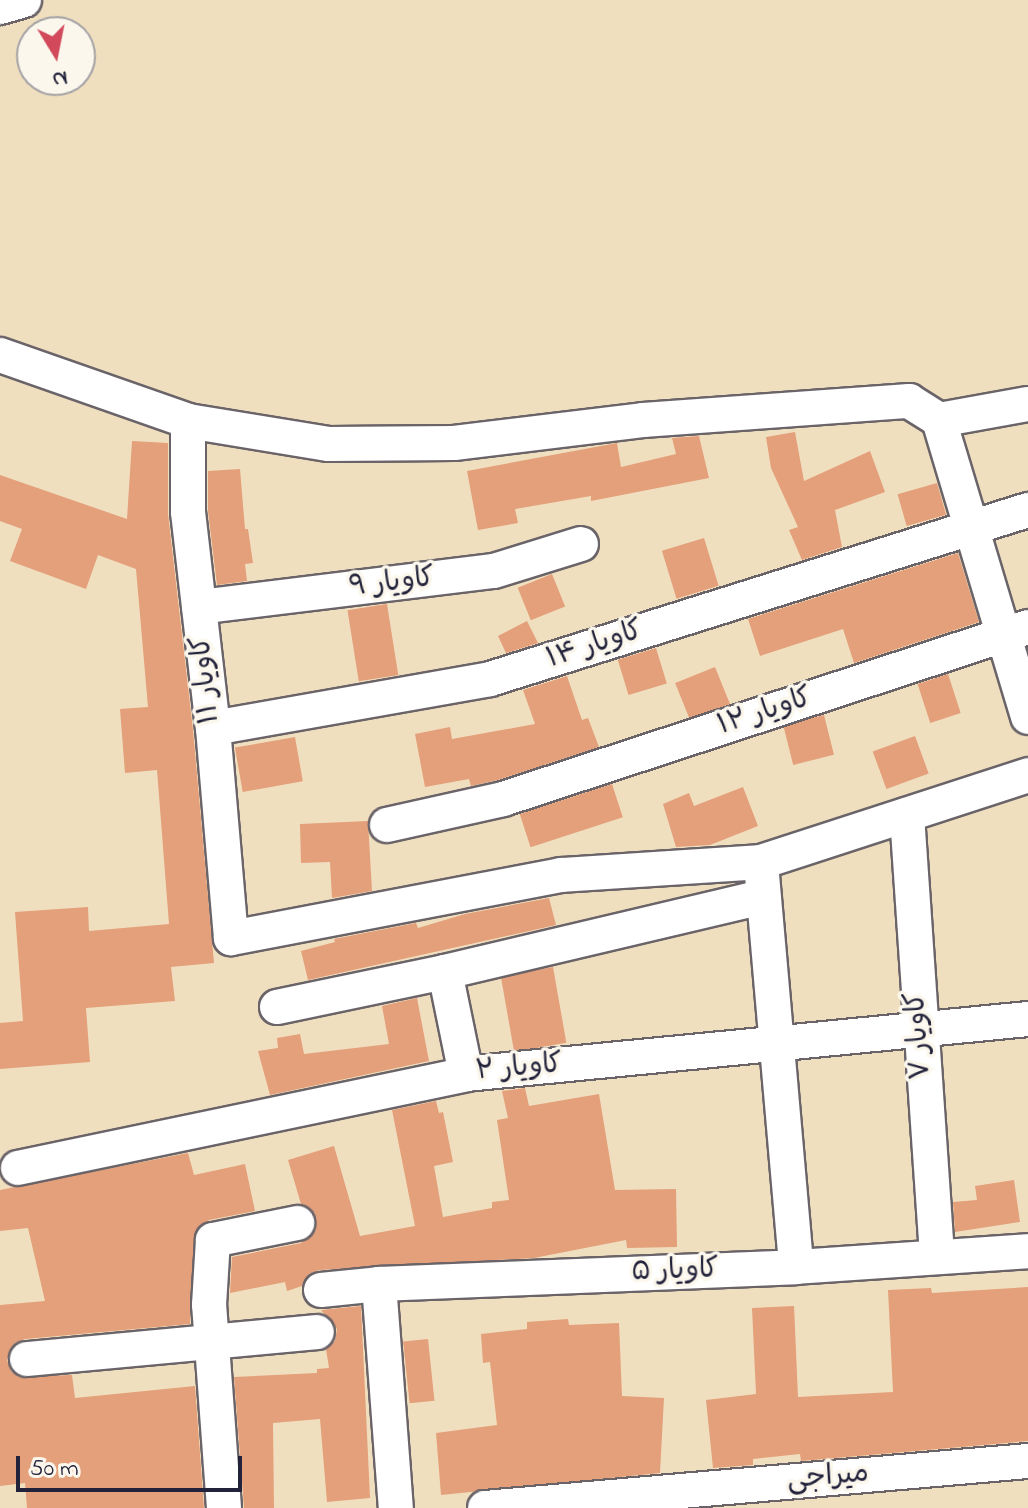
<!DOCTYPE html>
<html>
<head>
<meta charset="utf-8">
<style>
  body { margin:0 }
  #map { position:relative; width:1028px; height:1508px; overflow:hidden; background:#f0dfbf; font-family:"Indie Flower","Playpen Sans Arabic",sans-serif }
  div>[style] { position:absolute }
  .building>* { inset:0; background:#e49f7b; transform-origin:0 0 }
  .roads { filter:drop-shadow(2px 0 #6a6469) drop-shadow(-2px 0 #6a6469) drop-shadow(0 2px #6a6469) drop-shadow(0 -2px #6a6469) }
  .minor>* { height:34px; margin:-17px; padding:0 17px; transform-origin:17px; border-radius:17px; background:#fff }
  span { translate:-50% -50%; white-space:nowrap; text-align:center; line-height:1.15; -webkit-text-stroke:7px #fbf7ec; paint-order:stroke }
  .street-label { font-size:28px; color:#22223b }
  .north { position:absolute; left:16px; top:16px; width:80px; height:80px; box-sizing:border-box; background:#fbf7ec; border:2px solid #a4a2a5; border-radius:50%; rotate:170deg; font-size:22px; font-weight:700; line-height:32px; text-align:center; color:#22223b }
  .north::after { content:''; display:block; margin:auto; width:28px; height:36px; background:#d1495b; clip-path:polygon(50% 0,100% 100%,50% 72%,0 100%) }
  .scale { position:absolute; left:16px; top:1456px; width:226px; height:36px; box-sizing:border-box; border:4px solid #22223b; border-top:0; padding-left:10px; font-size:24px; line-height:28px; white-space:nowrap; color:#22223b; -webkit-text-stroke:6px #fbf7ec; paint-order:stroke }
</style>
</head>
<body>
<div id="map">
  <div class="building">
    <div style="clip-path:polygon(795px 432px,804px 481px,870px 451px,885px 492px,835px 510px,842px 547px,802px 560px,789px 530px,798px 527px,771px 468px,766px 437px)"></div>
    <div style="clip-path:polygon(699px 436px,709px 478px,591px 501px,591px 496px,515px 509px,518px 523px,478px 530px,467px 471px,617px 443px,621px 467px,676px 454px,672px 438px)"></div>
    <div style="clip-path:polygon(132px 441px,168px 443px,168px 514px,193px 730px,214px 963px,171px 967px,175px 1001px,86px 1008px,90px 1062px,0 1069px,0 1023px,23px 1021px,15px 912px,88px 907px,89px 931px,169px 924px,157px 770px,125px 773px,120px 709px,148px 707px,136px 569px,98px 555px,86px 589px,10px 561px,22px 529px,0 521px,0 475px,127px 519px)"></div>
    <div style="clip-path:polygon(240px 469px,245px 529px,248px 529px,253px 563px,245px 564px,247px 581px,217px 585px,208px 511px,208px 471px)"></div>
    <div style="left:937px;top:483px;width:33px;height:41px;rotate:74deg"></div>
    <div style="left:704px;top:538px;width:50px;height:44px;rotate:73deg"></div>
    <div style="clip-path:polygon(958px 553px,979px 622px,854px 663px,843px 629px,760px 656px,748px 619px)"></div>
    <div style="left:552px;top:574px;width:35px;height:37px;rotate:68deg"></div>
    <div style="left:387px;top:604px;width:72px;height:40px;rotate:81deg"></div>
    <div style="clip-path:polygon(527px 621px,538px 643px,506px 653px,498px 636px)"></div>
    <div style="left:656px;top:648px;width:37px;height:40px;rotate:73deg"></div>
    <div style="left:715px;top:667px;width:40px;height:43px;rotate:68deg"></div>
    <div style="left:948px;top:674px;width:41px;height:32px;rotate:72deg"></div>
    <div style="clip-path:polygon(567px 676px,582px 720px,588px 718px,599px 747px,498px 780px,471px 786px,469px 779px,425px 787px,415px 734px,450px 727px,452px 739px,535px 724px,523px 690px)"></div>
    <div style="left:824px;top:715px;width:41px;height:42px;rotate:76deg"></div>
    <div style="left:915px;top:736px;width:40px;height:45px;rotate:70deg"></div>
    <div style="left:295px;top:737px;width:45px;height:61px;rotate:80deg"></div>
    <div style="left:612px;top:784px;width:35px;height:97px;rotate:72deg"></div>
    <div style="clip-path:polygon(743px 787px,758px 826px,710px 845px,676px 847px,663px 804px,689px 793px,694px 806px)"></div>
    <div style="clip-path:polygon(368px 821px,372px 891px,332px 898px,330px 862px,301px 863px,300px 824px)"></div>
    <div style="clip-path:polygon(549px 898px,556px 925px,308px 980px,301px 951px,335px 942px,334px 939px,416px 923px,418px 928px,465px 914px)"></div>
    <div style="left:553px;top:967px;width:77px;height:53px;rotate:80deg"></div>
    <div style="clip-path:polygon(417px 998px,429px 1061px,270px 1095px,258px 1051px,278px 1048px,277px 1038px,300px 1034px,304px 1054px,389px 1044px,382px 1006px)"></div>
    <div style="clip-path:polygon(525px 1088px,529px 1106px,599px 1094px,615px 1190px,676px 1189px,677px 1247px,627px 1248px,626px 1240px,534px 1258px,319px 1270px,309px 1274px,302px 1286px,287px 1291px,285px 1282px,230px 1293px,232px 1257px,301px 1243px,316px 1230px,316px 1218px,311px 1209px,301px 1204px,288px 1160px,334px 1146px,360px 1236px,415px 1226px,392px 1110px,436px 1101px,439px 1113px,443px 1112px,453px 1162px,434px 1166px,443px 1217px,492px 1208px,492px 1202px,509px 1200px,497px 1120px,508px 1118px,502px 1091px)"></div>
    <div style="clip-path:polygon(188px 1153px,194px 1175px,245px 1164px,255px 1211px,209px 1220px,196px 1230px,190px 1324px,25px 1339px,15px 1343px,7px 1360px,11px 1371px,19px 1377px,72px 1375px,75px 1398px,195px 1386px,204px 1508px,27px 1508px,25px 1483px,0 1486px,0 1305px,45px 1301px,28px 1228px,0 1231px,0 1190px)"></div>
    <div style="clip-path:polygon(1014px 1180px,1020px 1222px,955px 1232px,953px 1202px,977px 1200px,975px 1186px)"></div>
    <div style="clip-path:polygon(1028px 1287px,1028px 1441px,801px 1461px,800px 1454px,753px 1459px,753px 1465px,713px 1468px,706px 1400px,756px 1394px,752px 1308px,794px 1306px,798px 1397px,893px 1392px,888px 1290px,931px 1288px,932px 1293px)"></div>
    <div style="clip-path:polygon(361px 1306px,370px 1498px,327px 1502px,320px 1419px,273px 1423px,274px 1508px,244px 1508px,234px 1377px,317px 1373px,317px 1369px,329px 1368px,326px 1349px,335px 1341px,337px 1329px,321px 1310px)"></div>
    <div style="clip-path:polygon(568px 1319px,569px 1325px,619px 1323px,622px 1396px,664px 1398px,660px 1473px,441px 1495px,436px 1433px,497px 1425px,490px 1362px,483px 1363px,481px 1334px,527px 1329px,527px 1322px)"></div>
    <div style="left:428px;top:1339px;width:62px;height:25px;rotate:84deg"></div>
  </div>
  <div class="roads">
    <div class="minor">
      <div style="left:0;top:7px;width:25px;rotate:-16deg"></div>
      <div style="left:0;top:355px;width:199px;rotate:19.3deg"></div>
      <div style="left:188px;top:421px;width:143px;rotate:9.3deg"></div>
      <div style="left:329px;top:444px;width:125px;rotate:-0.5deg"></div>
      <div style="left:454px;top:443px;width:190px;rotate:-6.9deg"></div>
      <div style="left:643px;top:420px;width:267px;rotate:-4.1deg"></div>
      <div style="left:909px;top:401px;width:36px;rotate:32deg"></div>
      <div style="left:939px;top:420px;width:90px;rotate:-10.2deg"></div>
      <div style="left:939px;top:420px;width:310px;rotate:73.3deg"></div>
      <div style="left:188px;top:421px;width:91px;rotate:90deg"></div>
      <div style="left:188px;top:512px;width:217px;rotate:83.4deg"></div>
      <div style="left:213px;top:728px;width:211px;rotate:85.1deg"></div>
      <div style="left:231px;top:938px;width:336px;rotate:-10.8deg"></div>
      <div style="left:561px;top:875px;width:200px;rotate:-3.7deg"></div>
      <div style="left:761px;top:862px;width:281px;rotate:-18deg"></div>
      <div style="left:199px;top:607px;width:297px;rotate:-7deg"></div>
      <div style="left:494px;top:571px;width:91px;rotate:-17.2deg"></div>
      <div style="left:213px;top:728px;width:281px;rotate:-10deg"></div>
      <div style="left:490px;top:679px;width:564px;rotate:-17.44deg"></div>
      <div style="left:907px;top:815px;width:443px;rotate:86.1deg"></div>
      <div style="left:387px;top:825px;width:119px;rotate:-12.6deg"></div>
      <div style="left:503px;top:799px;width:552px;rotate:-18.14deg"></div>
      <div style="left:762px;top:875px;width:393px;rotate:85deg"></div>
      <div style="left:445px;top:972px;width:104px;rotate:78.4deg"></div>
      <div style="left:277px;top:1007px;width:172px;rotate:-11.8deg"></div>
      <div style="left:445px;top:972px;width:327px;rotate:-13.3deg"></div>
      <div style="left:18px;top:1168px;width:458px;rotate:-11.8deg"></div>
      <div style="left:466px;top:1074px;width:565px;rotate:-5.59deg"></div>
      <div style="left:379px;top:1284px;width:225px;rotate:85.7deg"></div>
      <div style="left:321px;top:1290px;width:58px;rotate:-5.9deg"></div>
      <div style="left:379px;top:1284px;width:417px;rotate:-2.3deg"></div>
      <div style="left:796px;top:1267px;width:233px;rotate:-3.9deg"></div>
      <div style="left:27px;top:1359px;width:291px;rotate:-5.3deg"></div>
      <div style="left:224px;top:1508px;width:204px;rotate:-94.2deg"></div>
      <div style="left:209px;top:1305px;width:65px;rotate:-86.5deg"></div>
      <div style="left:213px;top:1240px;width:86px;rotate:-11.4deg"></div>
      <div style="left:485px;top:1508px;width:545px;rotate:-4.95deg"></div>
    </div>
  </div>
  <div class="street-label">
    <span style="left:392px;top:584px;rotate:-7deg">کاویار ۹</span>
    <span style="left:595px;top:646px;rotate:-18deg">کاویار ۱۴</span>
    <span style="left:207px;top:680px;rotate:-96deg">کاویار ۱۱</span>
    <span style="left:765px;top:713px;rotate:-18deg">کاویار ۱۲</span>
    <span style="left:920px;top:1036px;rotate:-94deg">کاویار ۷</span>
    <span style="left:519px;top:1069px;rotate:-5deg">کاویار ۲</span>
    <span style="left:675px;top:1272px;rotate:-2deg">کاویار ۵</span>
    <span style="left:828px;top:1478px;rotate:-5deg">میراجی</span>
  </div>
  <div class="north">N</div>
  <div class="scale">50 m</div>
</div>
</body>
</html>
